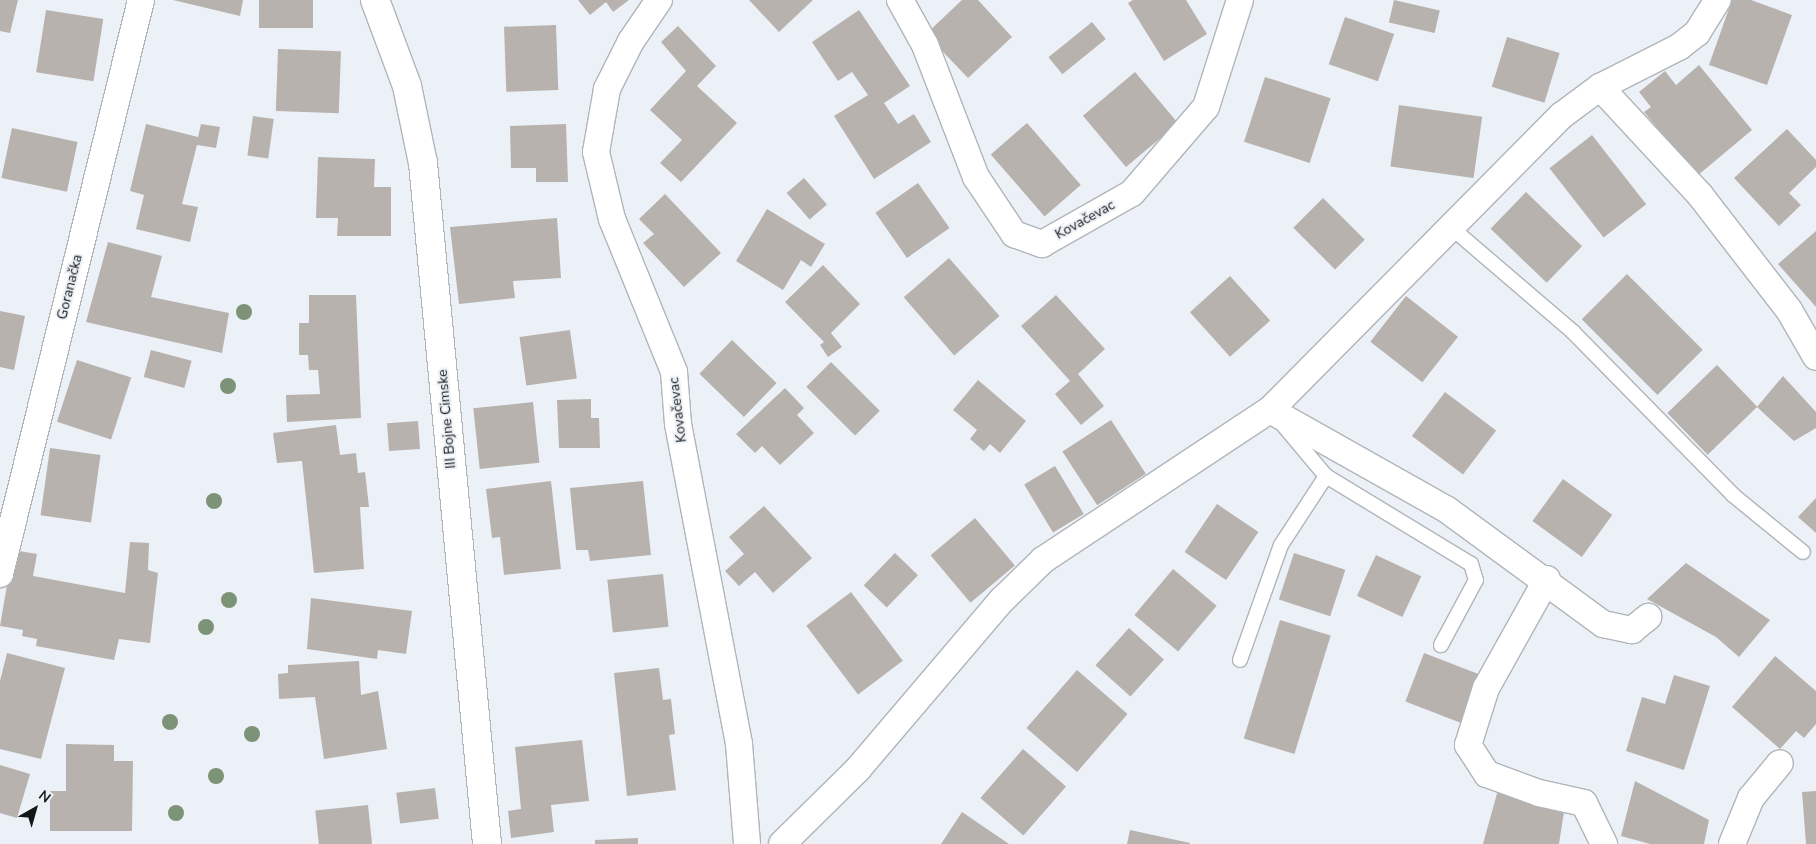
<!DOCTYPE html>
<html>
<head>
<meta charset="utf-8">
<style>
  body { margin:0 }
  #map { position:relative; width:1816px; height:844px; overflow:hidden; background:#ecf1f7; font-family:"Nunito Sans",sans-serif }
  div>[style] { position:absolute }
  .building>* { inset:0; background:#b8b2ae; transform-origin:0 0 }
  .roads { filter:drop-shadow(1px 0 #b0b5ba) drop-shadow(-1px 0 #b0b5ba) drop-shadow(0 1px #b0b5ba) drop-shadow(0 -1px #b0b5ba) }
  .service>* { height:14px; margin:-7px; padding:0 7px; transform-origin:7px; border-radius:7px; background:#fff }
  .minor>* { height:26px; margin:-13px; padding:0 13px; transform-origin:13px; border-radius:13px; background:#fff }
  .tertiary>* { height:28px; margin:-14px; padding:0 14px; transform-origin:14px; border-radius:14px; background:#fff }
  .trees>* { width:16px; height:16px; margin:-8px; border-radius:50%; background:#7d9377 }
  span { translate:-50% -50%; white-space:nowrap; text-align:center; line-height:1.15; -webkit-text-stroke:4px #ecf1f7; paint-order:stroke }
  .street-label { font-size:14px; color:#131516 }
  .north { position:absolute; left:10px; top:784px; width:50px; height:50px; -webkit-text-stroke:4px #ecf1f7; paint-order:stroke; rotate:38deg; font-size:14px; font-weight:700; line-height:20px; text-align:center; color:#131516 }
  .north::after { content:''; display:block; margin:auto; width:18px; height:22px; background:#131516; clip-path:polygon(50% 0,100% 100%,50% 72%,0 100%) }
</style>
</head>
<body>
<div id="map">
  <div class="building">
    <div style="clip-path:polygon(0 0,18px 0,10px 33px,0 31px)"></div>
    <div style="clip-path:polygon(173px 0,243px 0,240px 16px)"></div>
    <div style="left:259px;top:0;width:54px;height:28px"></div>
    <div style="clip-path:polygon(578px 0,629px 0,613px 12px,606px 2px,590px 15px)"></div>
    <div style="clip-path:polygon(749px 0,813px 0,779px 32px)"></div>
    <div style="clip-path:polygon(962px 0,978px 0,1012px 37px,968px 78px,926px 34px)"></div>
    <div style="clip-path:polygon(1133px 0,1186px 0,1207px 34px,1164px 61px,1128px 3px)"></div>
    <div style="left:1394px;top:0;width:47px;height:23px;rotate:13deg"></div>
    <div style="clip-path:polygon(1732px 0,1751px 0,1792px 15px,1767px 85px,1709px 65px)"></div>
    <div style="left:46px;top:10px;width:58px;height:63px;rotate:9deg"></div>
    <div style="clip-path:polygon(859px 10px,910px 86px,884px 103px,898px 124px,914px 114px,931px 142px,874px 179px,834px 116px,868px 95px,852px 72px,838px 81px,812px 42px)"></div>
    <div style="left:1345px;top:17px;width:52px;height:50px;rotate:19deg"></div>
    <div style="left:1092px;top:22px;width:22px;height:56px;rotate:51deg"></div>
    <div style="left:556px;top:25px;width:65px;height:52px;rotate:88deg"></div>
    <div style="clip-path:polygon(678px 26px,716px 66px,697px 86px,737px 123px,681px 182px,660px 163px,682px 140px,650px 110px,686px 71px,661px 42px)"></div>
    <div style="left:1507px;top:37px;width:55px;height:52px;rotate:17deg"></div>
    <div style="left:278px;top:49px;width:63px;height:62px;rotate:2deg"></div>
    <div style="clip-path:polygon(1699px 65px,1752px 130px,1697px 176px,1644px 112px,1651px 107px,1639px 92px,1665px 71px,1676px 85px)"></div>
    <div style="left:1135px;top:72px;width:67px;height:68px;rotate:50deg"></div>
    <div style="left:1265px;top:77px;width:69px;height:68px;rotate:18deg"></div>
    <div style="left:1399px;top:105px;width:84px;height:62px;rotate:8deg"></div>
    <div style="left:253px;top:116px;width:21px;height:40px;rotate:8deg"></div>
    <div style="left:1027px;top:123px;width:82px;height:48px;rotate:49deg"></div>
    <div style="clip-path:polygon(146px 124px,198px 137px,201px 124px,220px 127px,216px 148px,197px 145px,182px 204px,198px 207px,190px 242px,136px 229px,144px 195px,130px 191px)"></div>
    <div style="clip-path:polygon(566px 124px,568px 182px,536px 182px,536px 168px,511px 168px,510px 126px)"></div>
    <div style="left:12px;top:128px;width:67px;height:51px;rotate:12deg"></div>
    <div style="clip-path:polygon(1787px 129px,1816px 160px,1816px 167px,1789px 193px,1801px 205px,1779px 226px,1734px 178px)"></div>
    <div style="left:1592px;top:135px;width:88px;height:54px;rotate:52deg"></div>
    <div style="clip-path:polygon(318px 157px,375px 159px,374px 187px,391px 187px,391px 236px,337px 236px,338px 218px,316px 218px)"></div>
    <div style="left:804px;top:178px;width:35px;height:23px;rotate:49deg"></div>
    <div style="left:918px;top:183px;width:55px;height:52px;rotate:55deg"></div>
    <div style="left:1526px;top:192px;width:78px;height:51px;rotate:44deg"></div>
    <div style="clip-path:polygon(665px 194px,721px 253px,684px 287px,643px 243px,654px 234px,639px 219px)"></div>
    <div style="left:1323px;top:198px;width:59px;height:42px;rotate:45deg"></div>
    <div style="clip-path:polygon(767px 209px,825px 244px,811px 267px,801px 260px,783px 290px,736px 261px)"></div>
    <div style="clip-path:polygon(557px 218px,561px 278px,513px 281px,515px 298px,459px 304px,450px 227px)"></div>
    <div style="clip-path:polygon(1816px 231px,1816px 307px,1778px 264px)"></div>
    <div style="clip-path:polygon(108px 242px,162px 256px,151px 297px,229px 313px,222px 353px,86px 322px)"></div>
    <div style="left:949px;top:258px;width:77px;height:60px;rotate:49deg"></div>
    <div style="clip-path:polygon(823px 265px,860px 304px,831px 333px,842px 347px,828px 357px,820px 345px,824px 342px,785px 302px)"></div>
    <div style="left:1627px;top:274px;width:107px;height:64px;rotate:45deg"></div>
    <div style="left:1230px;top:276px;width:60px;height:54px;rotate:48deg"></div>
    <div style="clip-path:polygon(309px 295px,356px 295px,361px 418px,287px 422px,286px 395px,320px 394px,318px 370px,309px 370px,308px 355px,299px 355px,299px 323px,309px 323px)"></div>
    <div style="clip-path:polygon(1056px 295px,1105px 349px,1078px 374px,1104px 406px,1081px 425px,1055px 394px,1070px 381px,1021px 326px)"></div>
    <div style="left:1406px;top:296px;width:66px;height:58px;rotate:38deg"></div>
    <div style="clip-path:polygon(0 311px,25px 316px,14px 370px,0 367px)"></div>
    <div style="left:570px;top:330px;width:49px;height:51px;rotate:82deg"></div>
    <div style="left:732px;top:340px;width:62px;height:47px;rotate:44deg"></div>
    <div style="left:151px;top:350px;width:42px;height:28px;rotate:15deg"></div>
    <div style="left:77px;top:360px;width:57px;height:65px;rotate:18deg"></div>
    <div style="left:831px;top:362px;width:69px;height:35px;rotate:45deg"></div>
    <div style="left:1717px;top:365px;width:58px;height:69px;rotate:46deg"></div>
    <div style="clip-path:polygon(1783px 376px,1816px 412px,1816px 428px,1794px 441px,1757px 407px)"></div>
    <div style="clip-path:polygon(978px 380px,1026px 421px,1000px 453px,990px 444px,984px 451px,970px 439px,977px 430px,953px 410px)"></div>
    <div style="clip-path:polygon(785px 388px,804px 408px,797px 415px,814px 433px,780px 465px,762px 446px,755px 453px,736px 434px)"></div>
    <div style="left:1445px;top:392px;width:64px;height:55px;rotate:37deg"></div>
    <div style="clip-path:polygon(591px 399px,591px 418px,599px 418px,600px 448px,559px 448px,557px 400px)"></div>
    <div style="left:533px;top:402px;width:61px;height:60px;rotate:84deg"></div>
    <div style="left:1111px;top:420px;width:64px;height:58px;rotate:57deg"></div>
    <div style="left:418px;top:421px;width:28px;height:31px;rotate:86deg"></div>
    <div style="clip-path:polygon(336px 425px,340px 455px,356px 453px,358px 473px,365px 472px,369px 507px,360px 507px,364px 569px,314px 573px,302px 461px,277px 463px,273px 433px)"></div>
    <div style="left:50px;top:448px;width:51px;height:68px;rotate:8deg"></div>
    <div style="left:1055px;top:466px;width:56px;height:36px;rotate:59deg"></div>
    <div style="left:1563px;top:479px;width:61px;height:52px;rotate:36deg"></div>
    <div style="clip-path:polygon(551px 481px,561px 569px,504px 575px,500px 537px,492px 538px,486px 489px)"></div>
    <div style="clip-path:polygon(643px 481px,651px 555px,590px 561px,588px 550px,576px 550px,570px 488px)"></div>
    <div style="clip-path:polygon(1816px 498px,1816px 533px,1798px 517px)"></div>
    <div style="left:1217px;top:504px;width:50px;height:58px;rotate:34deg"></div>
    <div style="clip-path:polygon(764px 506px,812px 558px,773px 593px,755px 572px,739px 586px,725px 571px,744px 554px,729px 537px)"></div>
    <div style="left:975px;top:518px;width:62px;height:58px;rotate:50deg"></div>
    <div style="clip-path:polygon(130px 542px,149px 543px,148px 570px,158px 573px,150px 643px,119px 639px,114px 660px,36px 646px,37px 639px,22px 636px,23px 630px,0 626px,13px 550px,37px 554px,33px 576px,125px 593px)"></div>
    <div style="left:895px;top:553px;width:32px;height:45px;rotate:44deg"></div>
    <div style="left:1294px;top:553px;width:54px;height:49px;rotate:18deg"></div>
    <div style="left:1376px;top:555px;width:50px;height:45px;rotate:25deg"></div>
    <div style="clip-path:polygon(1686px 563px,1770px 620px,1739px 657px,1716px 637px,1647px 599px)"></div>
    <div style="left:1173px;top:569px;width:57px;height:60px;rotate:40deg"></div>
    <div style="left:663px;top:574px;width:53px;height:56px;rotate:84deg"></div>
    <div style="left:851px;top:592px;width:86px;height:56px;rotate:53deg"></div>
    <div style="clip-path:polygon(311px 598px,412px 611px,406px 654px,378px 650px,377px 659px,307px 649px)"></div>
    <div style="left:1280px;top:620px;width:53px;height:124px;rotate:17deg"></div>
    <div style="left:1129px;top:628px;width:47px;height:50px;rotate:42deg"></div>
    <div style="clip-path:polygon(7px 653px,65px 668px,41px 759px,0 749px,0 681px)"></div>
    <div style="left:1424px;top:653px;width:59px;height:52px;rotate:21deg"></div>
    <div style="clip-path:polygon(1775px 656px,1816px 691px,1816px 724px,1804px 738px,1796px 731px,1780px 749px,1732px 707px)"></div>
    <div style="clip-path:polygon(359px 661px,361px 695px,378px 691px,387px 749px,324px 759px,315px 697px,279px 699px,278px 674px,288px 673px,288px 665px)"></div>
    <div style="clip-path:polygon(659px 668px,663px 700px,671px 699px,675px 734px,669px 735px,676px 790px,627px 796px,614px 673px)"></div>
    <div style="left:1077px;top:670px;width:67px;height:77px;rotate:41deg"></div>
    <div style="clip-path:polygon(1674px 675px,1710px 686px,1684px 770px,1626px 751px,1642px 697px,1665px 704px)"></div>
    <div style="clip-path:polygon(582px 740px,589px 801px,551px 805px,554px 832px,511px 838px,508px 811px,521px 809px,515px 747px)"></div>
    <div style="clip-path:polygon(66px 744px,114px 745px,114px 761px,133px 761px,132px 831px,50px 831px,50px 791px,66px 791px)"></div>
    <div style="left:1023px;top:749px;width:57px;height:65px;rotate:41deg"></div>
    <div style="clip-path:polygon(0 765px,30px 774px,17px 818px,0 813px)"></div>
    <div style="clip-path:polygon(1501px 779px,1566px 799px,1559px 844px,1483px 844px)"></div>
    <div style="clip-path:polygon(1635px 781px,1709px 820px,1704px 844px,1650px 844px,1621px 836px)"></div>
    <div style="left:435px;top:788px;width:31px;height:39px;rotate:83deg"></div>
    <div style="clip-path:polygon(1816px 791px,1816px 844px,1806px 844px,1802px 792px)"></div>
    <div style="left:368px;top:805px;width:39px;height:53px;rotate:84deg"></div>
    <div style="clip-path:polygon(962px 812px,1009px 844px,941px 844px)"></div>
    <div style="clip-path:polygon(1130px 830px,1190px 843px,1190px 844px,1127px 844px)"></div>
    <div style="clip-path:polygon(638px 838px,638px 844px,595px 844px,595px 840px)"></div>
  </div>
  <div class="roads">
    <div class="service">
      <div style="left:1453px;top:229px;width:158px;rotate:40.6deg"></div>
      <div style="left:1573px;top:332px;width:228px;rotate:45.5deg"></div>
      <div style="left:1733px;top:495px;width:90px;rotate:39.2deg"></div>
      <div style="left:1284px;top:426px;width:65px;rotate:50deg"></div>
      <div style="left:1326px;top:476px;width:170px;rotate:31.3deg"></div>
      <div style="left:1471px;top:564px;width:17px;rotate:73deg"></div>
      <div style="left:1476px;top:580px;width:74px;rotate:118.3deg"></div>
      <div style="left:1240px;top:660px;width:122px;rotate:-70.4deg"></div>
      <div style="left:1281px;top:545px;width:82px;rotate:-56.9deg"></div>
    </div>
    <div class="minor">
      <div style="left:659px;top:0;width:50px;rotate:124.3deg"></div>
      <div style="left:631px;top:41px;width:54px;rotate:116.6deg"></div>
      <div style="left:607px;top:89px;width:64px;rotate:99.9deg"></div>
      <div style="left:596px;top:152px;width:69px;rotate:76.6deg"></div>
      <div style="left:612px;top:219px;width:165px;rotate:67.9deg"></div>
      <div style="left:674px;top:372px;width:52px;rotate:85.6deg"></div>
      <div style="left:678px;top:424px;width:326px;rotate:79.2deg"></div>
      <div style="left:739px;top:744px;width:100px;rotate:85.4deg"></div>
      <div style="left:900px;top:0;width:51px;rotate:60.9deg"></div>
      <div style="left:925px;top:45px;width:142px;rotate:68.9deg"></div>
      <div style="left:976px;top:177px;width:69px;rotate:56.3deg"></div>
      <div style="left:1014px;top:234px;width:30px;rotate:20deg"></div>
      <div style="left:1042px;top:244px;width:103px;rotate:-29.5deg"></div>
      <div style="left:1132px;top:193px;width:113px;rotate:-49.3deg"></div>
      <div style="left:1206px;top:107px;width:112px;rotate:-72.4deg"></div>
      <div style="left:1600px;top:87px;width:147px;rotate:47.2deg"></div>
      <div style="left:1700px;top:195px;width:145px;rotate:52.3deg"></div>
      <div style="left:1789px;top:310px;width:54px;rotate:60.1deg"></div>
      <div style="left:1270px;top:410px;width:202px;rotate:29.4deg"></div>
      <div style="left:1446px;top:509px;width:195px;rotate:36.2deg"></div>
      <div style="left:1603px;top:624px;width:30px;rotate:12deg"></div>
      <div style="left:1632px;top:630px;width:21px;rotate:-39deg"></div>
      <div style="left:0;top:574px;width:591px;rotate:-76.2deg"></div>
      <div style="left:1547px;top:579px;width:125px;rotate:119.2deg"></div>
      <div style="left:1486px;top:688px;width:60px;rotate:107.5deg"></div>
      <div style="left:1468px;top:745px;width:35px;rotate:57deg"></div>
      <div style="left:1487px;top:774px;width:55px;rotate:20.1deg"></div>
      <div style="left:1539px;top:793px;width:46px;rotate:12.5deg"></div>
      <div style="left:1584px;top:803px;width:46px;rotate:64deg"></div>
      <div style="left:782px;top:844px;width:107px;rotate:-44.6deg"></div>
      <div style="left:858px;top:769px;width:222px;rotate:-49.6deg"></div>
      <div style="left:1002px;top:600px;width:57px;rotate:-44.3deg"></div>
      <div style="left:1043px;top:560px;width:272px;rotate:-33.5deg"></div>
      <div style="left:1270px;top:410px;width:414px;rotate:-45.3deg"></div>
      <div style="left:1561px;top:116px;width:49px;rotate:-36.6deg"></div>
      <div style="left:1600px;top:87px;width:89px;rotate:-26.9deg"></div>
      <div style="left:1679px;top:47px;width:23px;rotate:-38deg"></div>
      <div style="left:1697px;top:33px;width:39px;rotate:-58deg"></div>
      <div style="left:1732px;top:844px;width:50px;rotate:-67.6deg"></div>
      <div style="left:1751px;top:798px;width:45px;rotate:-50.4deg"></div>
    </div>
    <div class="tertiary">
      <div style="left:375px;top:0;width:92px;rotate:69.6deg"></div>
      <div style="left:407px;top:86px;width:79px;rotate:78.3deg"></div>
      <div style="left:423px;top:163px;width:684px;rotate:84.63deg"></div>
    </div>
  </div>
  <div class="trees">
    <div style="left:244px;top:312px"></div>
    <div style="left:228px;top:386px"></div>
    <div style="left:214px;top:501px"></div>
    <div style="left:229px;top:600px"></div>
    <div style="left:206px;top:627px"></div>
    <div style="left:170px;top:722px"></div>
    <div style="left:252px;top:734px"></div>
    <div style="left:216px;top:776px"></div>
    <div style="left:176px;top:813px"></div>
  </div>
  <div class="street-label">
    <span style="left:1085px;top:220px;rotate:-29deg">Kovačevac</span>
    <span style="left:70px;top:287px;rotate:-76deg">Goranačka</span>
    <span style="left:678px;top:410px;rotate:-97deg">Kovačevac</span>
    <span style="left:447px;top:419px;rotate:-95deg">III Bojne Cimske</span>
  </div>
  <div class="north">N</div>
</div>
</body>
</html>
